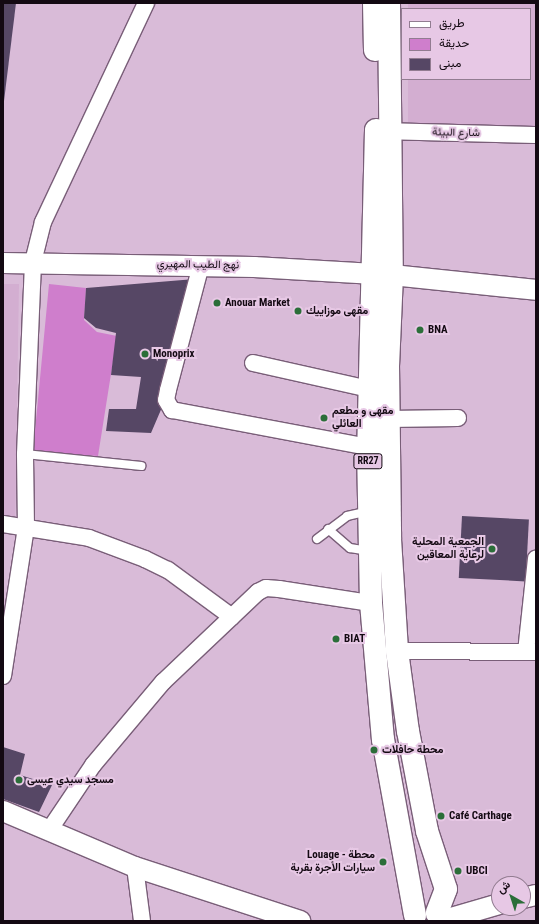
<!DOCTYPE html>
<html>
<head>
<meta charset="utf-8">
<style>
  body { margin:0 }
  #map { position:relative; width:539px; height:924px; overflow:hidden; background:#d9bbd8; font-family:"Roboto Condensed",Vazirmatn,sans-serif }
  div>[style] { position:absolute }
  .built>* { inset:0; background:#d3aed1 }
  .green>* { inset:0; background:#cf7ecc }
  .building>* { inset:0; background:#564765; transform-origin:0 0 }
  .roads { filter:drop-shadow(1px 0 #795e78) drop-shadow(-1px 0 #795e78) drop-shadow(0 1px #795e78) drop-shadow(0 -1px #795e78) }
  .service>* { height:8px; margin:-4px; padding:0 4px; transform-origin:4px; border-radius:4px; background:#fff }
  .minor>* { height:16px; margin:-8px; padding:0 8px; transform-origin:8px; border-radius:8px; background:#fff }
  .tertiary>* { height:20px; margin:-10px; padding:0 10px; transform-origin:10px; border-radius:10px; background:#fff }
  .trunk>* { height:22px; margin:-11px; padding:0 11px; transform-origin:11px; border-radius:11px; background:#fff }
  .dots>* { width:11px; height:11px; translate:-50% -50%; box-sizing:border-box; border:2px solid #e7c8e5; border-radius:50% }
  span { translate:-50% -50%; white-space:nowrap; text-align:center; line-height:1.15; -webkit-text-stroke:4px #e7c8e5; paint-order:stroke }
  .shield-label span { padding:1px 3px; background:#e7c8e5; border:1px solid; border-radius:3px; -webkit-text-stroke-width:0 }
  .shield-label { font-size:10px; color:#130912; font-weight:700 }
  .street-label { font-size:11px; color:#130912 }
  .poi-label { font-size:11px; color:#130912; font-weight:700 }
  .left { translate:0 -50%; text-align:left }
  .right { translate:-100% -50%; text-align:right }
  .frame { position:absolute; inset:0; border:4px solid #130912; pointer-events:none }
  .legend { position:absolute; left:401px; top:8px; width:130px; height:72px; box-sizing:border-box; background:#e7c8e5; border:1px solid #927c91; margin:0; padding:5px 7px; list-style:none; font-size:12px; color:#130912 }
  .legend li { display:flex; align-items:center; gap:8px; height:20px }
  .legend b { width:20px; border:1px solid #927c91 }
  .north { position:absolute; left:491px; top:876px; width:40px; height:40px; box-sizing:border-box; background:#e7c8e5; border:1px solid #927c91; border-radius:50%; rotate:321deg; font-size:11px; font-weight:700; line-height:16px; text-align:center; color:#130912 }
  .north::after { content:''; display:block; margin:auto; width:14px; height:18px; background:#2b6e39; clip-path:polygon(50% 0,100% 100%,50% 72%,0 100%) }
</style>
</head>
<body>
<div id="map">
  <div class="built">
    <div style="clip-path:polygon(408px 3px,536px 3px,536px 129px,408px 125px,408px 79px,530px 79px,530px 9px,408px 9px)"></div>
    <div style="clip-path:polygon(3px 284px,19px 284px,15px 531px,3px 531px)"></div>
  </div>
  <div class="green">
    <div style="clip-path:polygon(49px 284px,86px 288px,84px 320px,97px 332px,117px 336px,98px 456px,33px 452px)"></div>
  </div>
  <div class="building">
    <div style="clip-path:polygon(3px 3px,16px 3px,4px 101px,3px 101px)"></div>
    <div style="clip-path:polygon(195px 279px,163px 405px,151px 433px,106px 431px,109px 409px,136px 409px,141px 377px,111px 375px,116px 333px,96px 328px,84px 318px,86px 288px)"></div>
    <div style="left:462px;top:516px;width:67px;height:62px;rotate:3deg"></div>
    <div style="clip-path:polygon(3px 747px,25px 754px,20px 775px,52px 785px,39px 812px,3px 799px)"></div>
  </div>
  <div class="roads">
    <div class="service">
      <div style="left:25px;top:454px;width:117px;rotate:5.9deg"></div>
      <div style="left:328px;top:529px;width:29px;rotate:41deg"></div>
      <div style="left:350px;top:548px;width:19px;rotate:9deg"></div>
      <div style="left:317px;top:539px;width:38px;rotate:-37deg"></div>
      <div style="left:347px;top:516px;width:22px;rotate:-13deg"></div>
    </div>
    <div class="minor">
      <div style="left:380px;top:131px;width:156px;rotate:1.5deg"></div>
      <div style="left:201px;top:265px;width:129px;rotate:104.8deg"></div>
      <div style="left:168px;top:390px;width:10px;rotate:101deg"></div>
      <div style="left:166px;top:400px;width:12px;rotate:59deg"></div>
      <div style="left:172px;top:410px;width:199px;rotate:10.7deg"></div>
      <div style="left:253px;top:363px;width:119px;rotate:12.6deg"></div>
      <div style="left:388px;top:419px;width:70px;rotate:-0.8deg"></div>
      <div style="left:3px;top:524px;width:87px;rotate:9.2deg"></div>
      <div style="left:89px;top:538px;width:60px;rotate:20.6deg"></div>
      <div style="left:145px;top:559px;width:25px;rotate:26deg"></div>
      <div style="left:168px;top:570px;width:79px;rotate:36.3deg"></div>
      <div style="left:397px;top:651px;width:139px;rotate:0.4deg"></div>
      <div style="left:526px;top:652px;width:94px;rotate:-83.9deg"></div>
      <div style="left:3px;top:676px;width:151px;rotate:-81.2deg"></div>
      <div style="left:26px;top:527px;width:73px;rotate:-90.8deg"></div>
      <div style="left:25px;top:454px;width:192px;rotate:-87.6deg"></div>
      <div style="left:33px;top:262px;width:41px;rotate:-76deg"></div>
      <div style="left:43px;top:222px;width:242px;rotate:-64.8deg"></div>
      <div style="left:50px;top:829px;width:77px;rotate:-56.1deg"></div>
      <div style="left:93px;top:765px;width:109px;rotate:-49.9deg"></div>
      <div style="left:163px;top:682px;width:131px;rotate:-43.5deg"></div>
      <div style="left:258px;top:592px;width:9px;rotate:-27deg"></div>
      <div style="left:266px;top:588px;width:13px;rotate:4deg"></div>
      <div style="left:279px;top:589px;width:93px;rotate:8.7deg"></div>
      <div style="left:135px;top:867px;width:54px;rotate:82.6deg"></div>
    </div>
    <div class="tertiary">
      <div style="left:3px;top:263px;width:251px;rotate:0.9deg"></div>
      <div style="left:254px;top:267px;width:138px;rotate:3.3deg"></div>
      <div style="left:392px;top:275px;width:145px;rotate:5.9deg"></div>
      <div style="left:3px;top:811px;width:143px;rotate:23deg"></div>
      <div style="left:135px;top:867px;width:174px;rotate:18.1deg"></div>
      <div style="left:523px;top:898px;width:13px;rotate:-13deg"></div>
      <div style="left:444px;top:920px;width:57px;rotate:-16.2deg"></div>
    </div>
    <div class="trunk">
      <div style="left:374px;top:3px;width:47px;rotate:88.8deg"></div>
      <div style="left:389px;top:3px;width:272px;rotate:89.4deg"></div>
      <div style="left:392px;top:275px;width:90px;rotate:92.5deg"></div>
      <div style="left:388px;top:365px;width:174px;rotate:89.3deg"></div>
      <div style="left:390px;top:539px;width:112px;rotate:86.4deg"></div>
      <div style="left:397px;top:651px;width:81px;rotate:82.2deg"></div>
      <div style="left:408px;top:731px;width:102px;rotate:79.2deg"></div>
      <div style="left:427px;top:831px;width:61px;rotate:71.9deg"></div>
      <div style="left:446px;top:889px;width:26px;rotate:111deg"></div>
      <div style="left:376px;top:130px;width:317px;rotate:91.4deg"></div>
      <div style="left:368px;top:447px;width:156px;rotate:88.9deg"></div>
      <div style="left:371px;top:603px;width:137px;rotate:85deg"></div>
      <div style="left:383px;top:739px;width:179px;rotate:79.7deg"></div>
    </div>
  </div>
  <div class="dots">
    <div style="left:217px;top:303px;background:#2b6e39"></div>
    <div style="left:298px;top:311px;background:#2b6e39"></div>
    <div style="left:420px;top:330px;background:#2b6e39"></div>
    <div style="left:145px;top:354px;background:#2b6e39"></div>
    <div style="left:324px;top:418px;background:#2b6e39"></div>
    <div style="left:492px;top:549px;background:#2b6e39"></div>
    <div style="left:336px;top:639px;background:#2b6e39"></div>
    <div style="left:374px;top:750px;background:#2b6e39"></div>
    <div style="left:19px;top:780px;background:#2b6e39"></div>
    <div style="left:441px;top:816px;background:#2b6e39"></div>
    <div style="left:383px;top:862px;background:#2b6e39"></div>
    <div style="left:458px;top:871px;background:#2b6e39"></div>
  </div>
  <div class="shield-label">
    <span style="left:368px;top:461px">RR27</span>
  </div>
  <div class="street-label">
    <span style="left:456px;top:133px;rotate:1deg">شارع البيئة</span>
    <span style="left:198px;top:265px;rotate:1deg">نهج الطيب المهيري</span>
  </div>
  <div class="poi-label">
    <span class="left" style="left:225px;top:303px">Anouar Market</span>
    <span class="left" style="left:306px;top:311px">مقهى موزاييك</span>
    <span class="left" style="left:428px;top:330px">BNA</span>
    <span class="left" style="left:153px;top:354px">Monoprix</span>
    <span class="left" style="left:332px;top:418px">مقهى و مطعم<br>العائلي</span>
    <span class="right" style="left:484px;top:549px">الجمعية المحلية<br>لرعاية المعاقين</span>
    <span class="left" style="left:344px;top:639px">BIAT</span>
    <span class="left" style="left:382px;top:750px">محطة حافلات</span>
    <span class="left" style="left:27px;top:780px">مسجد سيدي عيسى</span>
    <span class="left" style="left:449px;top:816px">Café Carthage</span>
    <span class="right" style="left:375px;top:862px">Louage - محطة<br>سيارات الأجرة بقربة</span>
    <span class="left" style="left:466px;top:871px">UBCI</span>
  </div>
  <div class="frame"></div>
  <ul class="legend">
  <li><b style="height:5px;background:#fff"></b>طريق</li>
  <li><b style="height:11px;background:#cf7ecc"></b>حديقة</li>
  <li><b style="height:11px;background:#564765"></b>مبنى</li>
  </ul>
  <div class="north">ش</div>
</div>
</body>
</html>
